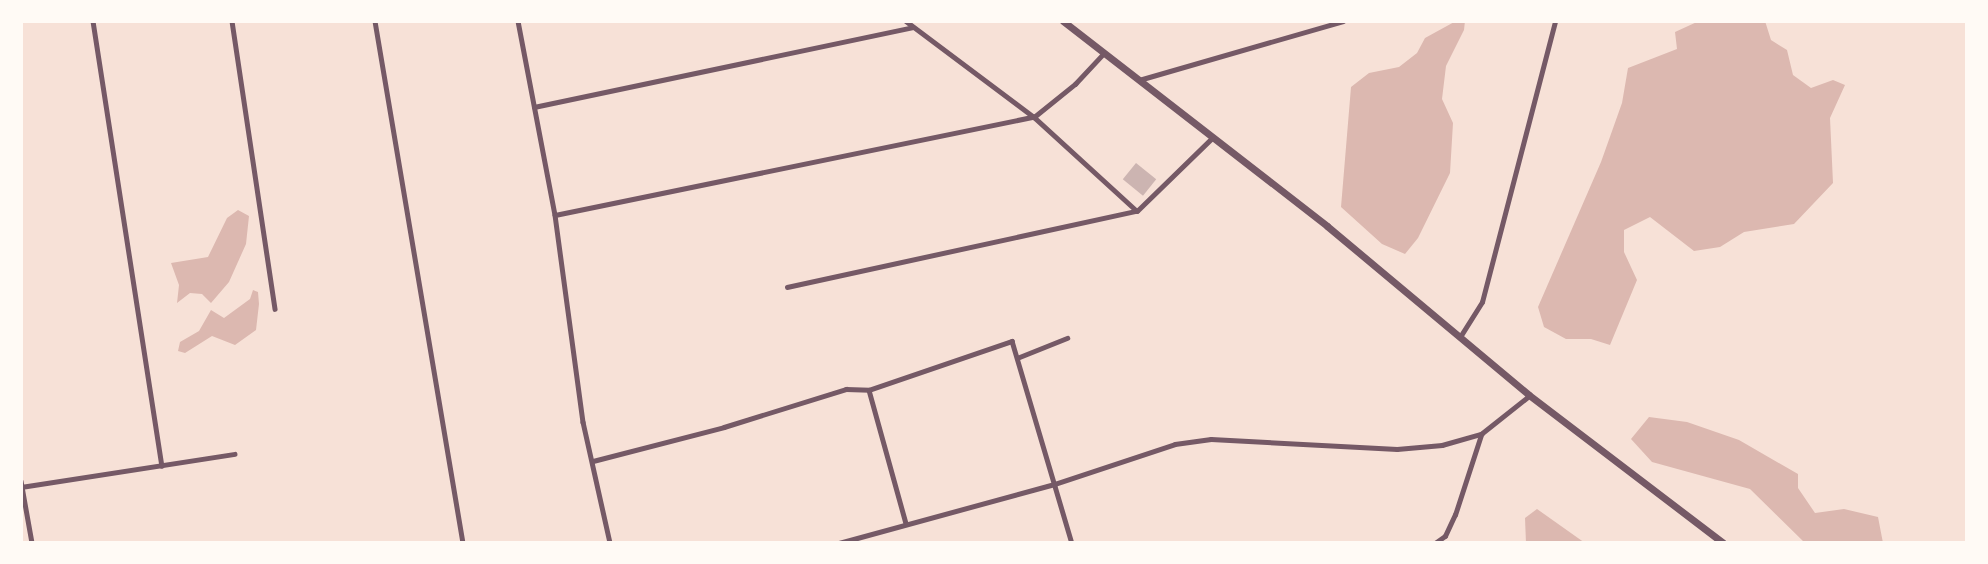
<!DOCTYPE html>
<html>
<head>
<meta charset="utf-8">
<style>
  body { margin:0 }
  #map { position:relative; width:1988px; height:564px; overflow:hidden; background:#f7e1d7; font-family:"Exo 2",sans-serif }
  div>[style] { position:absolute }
  .water>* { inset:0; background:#dcb8b0 }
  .building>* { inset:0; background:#ccb4b1; transform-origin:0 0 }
  .service>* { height:4.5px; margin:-2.25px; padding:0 2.25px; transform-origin:2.25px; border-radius:2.25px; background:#755966 }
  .minor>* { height:7px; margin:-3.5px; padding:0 3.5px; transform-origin:3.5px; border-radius:3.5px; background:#755966 }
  span { translate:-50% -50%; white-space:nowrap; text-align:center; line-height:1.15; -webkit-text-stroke:5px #fffaf5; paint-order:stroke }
  .frame { position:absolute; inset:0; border:23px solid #fffaf5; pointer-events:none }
</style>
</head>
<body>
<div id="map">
  <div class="water">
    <div style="clip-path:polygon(1456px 21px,1465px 21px,1464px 30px,1446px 66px,1442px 99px,1453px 123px,1450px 173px,1418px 238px,1405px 254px,1382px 244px,1341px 207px,1351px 87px,1369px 73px,1399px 67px,1417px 53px,1425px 38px)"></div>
    <div style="clip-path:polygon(1699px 21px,1765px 21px,1771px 40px,1787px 50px,1793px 75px,1811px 88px,1833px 80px,1845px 85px,1830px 118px,1833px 183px,1794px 224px,1744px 232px,1720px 247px,1694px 251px,1650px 217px,1624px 230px,1624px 252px,1637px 280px,1610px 345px,1591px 339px,1566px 339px,1544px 327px,1538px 307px,1601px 162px,1622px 103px,1628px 68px,1677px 49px,1675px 32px)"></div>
    <div style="clip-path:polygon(238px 210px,249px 216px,246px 244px,229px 282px,211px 303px,202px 294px,190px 293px,177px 303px,179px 285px,171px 263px,208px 257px,227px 218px)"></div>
    <div style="clip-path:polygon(253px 290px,258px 292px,259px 304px,256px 330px,235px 345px,212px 336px,185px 353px,178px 351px,180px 342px,199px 331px,211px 310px,224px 318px,250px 299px)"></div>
    <div style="clip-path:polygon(1649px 417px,1687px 422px,1739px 440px,1798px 474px,1798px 488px,1815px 513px,1844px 509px,1878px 517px,1883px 543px,1805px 543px,1750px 489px,1652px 462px,1631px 439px)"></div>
    <div style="clip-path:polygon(1537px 509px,1585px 543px,1526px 543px,1525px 518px)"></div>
  </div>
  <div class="building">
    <div style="left:1136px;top:163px;width:26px;height:21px;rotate:39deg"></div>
  </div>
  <div class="service">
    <div style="left:93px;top:21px;width:450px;rotate:81.2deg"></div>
    <div style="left:232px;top:21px;width:291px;rotate:81.5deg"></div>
    <div style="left:375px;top:21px;width:529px;rotate:80.43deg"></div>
    <div style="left:518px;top:21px;width:197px;rotate:79.2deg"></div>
    <div style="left:555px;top:215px;width:209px;rotate:82.3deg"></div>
    <div style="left:583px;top:422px;width:124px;rotate:77.4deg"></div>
    <div style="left:906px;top:21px;width:160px;rotate:36.9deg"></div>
    <div style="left:1034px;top:117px;width:139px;rotate:42.4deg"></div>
    <div style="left:1139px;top:80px;width:212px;rotate:-16.1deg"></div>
    <div style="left:534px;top:107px;width:387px;rotate:-11.9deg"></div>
    <div style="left:555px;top:215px;width:489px;rotate:-11.6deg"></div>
    <div style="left:1034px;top:117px;width:53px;rotate:-38.8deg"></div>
    <div style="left:1075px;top:84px;width:42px;rotate:-46.9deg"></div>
    <div style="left:787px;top:287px;width:358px;rotate:-12.3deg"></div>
    <div style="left:1137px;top:211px;width:105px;rotate:-44.2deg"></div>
    <div style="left:1460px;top:337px;width:41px;rotate:-57.8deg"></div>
    <div style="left:1482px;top:302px;width:290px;rotate:-75.4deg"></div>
    <div style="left:1017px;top:358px;width:54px;rotate:-21.8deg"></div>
    <div style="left:869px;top:390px;width:138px;rotate:74.5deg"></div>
    <div style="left:593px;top:461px;width:135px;rotate:-14.5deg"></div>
    <div style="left:724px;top:427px;width:128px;rotate:-17.3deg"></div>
    <div style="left:846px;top:389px;width:23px;rotate:2deg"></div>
    <div style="left:869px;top:390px;width:151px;rotate:-18.9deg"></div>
    <div style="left:1012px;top:341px;width:211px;rotate:73.5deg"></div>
    <div style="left:21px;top:481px;width:63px;rotate:79.9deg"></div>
    <div style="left:21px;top:487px;width:216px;rotate:-8.8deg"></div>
    <div style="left:839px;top:543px;width:224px;rotate:-15.3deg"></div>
    <div style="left:1055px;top:484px;width:126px;rotate:-18.4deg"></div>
    <div style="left:1175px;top:444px;width:36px;rotate:-8deg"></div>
    <div style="left:1211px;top:439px;width:186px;rotate:3.1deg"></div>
    <div style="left:1397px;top:449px;width:45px;rotate:-5.1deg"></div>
    <div style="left:1442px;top:445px;width:41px;rotate:-15.8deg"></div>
    <div style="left:1481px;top:434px;width:61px;rotate:-38.4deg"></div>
    <div style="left:1435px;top:543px;width:12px;rotate:-35deg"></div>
    <div style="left:1445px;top:536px;width:23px;rotate:-65deg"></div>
    <div style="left:1455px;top:515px;width:84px;rotate:-72deg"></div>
  </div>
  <div class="minor">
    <div style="left:1063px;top:21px;width:334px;rotate:37.8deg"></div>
    <div style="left:1327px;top:226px;width:263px;rotate:39.9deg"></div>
    <div style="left:1529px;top:395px;width:244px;rotate:37.3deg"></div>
  </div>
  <div class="frame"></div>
</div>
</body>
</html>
